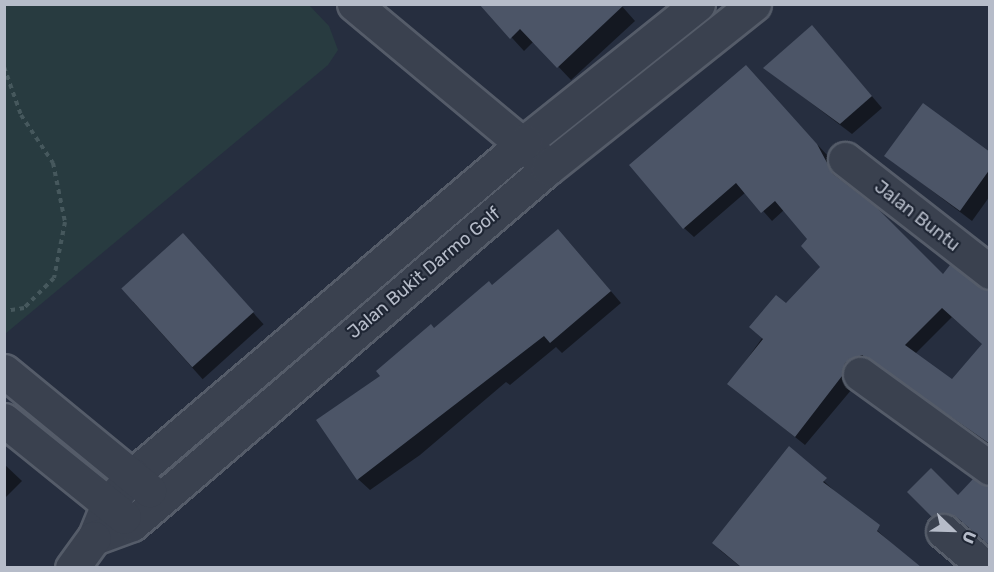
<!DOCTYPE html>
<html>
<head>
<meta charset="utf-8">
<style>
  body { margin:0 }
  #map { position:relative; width:994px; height:572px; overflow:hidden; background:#262e3f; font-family:Rubik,sans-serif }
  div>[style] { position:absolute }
  .green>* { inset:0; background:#283b40 }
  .shadow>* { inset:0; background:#0007; transform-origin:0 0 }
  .building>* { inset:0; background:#4c5567; transform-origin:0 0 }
  .path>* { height:4px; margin-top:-2px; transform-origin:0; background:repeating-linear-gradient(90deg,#46585d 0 4.5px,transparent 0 9px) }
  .roads { filter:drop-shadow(2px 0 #555c69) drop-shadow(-2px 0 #555c69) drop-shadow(0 2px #555c69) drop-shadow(0 -2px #555c69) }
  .minor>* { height:33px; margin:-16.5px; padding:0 16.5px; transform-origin:16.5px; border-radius:16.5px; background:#3a414f }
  span { translate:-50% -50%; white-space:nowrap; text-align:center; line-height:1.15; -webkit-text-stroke:4.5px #1f2634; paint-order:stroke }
  .street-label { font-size:18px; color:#b6bcc9 }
  .frame { position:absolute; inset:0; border:6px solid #b6bcc9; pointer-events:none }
  .north { position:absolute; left:922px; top:500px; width:60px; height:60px; -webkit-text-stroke:4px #1f2634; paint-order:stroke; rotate:113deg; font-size:16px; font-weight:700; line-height:24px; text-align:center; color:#b6bcc9 }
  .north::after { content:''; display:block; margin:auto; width:21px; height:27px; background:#b6bcc9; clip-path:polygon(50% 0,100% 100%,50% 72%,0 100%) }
</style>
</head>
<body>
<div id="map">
  <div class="green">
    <div style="clip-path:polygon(5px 4px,309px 5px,329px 26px,338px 50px,328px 65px,5px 334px)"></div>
  </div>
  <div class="shadow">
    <div style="clip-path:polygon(481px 4px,620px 4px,635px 21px,571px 80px,534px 41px,524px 51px)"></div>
    <div style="clip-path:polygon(823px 39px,882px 108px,852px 134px,765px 68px)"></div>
    <div style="clip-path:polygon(evenodd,755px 77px,827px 155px,841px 181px,943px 276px,990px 296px,990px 446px,873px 364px,805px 445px,729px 384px,786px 305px,822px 267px,810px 239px,784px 210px,772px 221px,746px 192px,694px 237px,684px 228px,755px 77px,952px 317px,983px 344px,952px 381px,915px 354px,952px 317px)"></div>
    <div style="clip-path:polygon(990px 154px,990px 196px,972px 221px,886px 156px)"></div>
    <div style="clip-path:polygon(569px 242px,621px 303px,562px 353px,556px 347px,510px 385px,506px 382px,420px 455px,370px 490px,358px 479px,382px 376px,493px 287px)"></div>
    <div style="left:194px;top:247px;width:104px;height:82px;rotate:48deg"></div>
    <div style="clip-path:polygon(789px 449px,918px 568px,742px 568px,721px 551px,714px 543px)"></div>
    <div style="clip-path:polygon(4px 464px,22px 481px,4px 499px)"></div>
    <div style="clip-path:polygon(973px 480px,990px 485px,990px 546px,957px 521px,943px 526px,909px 492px,958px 497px)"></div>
  </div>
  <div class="building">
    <div style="clip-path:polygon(479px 4px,625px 4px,557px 68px,520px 29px,510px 39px)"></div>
    <div style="clip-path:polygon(812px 25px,872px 96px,840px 124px,763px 68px)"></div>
    <div style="clip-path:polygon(evenodd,746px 65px,817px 144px,833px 174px,877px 208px,943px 274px,950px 265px,990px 292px,990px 444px,862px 355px,845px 363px,842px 376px,795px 437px,727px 384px,763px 339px,749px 327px,776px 295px,786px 303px,820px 267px,801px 246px,807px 239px,775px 201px,761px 213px,736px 183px,683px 229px,629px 165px,746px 65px,942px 308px,982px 344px,952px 379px,905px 345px,942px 308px)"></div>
    <div style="clip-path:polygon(923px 103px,990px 152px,990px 169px,960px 211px,884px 156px)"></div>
    <div style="clip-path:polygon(558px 229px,611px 291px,550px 343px,544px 336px,357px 480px,316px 420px,380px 376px,376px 371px,431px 324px,434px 328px,489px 281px,492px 285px)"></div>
    <div style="left:183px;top:233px;width:106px;height:83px;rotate:48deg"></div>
    <div style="clip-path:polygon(789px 446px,827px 478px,823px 482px,880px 525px,877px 531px,921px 567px,741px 567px,712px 543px)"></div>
    <div style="clip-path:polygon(931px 468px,958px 495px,973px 479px,990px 486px,990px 546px,955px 516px,932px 517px,907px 492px)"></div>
  </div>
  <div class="path">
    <div style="left:4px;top:67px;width:51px;rotate:70.5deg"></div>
    <div style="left:21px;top:115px;width:58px;rotate:56.3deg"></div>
    <div style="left:53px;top:163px;width:60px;rotate:78.5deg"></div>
    <div style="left:65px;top:222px;width:57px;rotate:101.1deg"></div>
    <div style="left:54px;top:278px;width:42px;rotate:135deg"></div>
    <div style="left:24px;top:308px;width:20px;rotate:171deg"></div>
  </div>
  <div class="roads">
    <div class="minor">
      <div style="left:354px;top:4px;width:241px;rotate:39.8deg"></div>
      <div style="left:698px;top:4px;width:221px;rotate:141.4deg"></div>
      <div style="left:525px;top:142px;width:514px;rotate:139.65deg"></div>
      <div style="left:133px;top:475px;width:38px;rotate:131deg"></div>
      <div style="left:108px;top:504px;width:37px;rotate:112deg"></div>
      <div style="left:94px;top:538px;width:40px;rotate:-20.2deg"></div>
      <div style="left:132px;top:524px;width:548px;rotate:-40.56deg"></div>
      <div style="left:548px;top:168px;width:263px;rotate:-38.5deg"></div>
      <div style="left:845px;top:159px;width:184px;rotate:37.9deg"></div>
      <div style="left:4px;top:371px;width:188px;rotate:39.4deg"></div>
      <div style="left:860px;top:374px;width:160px;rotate:35.9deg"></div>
      <div style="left:4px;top:420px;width:154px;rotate:38.9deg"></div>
      <div style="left:943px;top:531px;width:57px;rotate:40.7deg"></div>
      <div style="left:72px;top:568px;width:37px;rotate:-54deg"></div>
    </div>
  </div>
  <div class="street-label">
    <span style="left:917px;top:216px;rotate:38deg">Jalan Buntu</span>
    <span style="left:424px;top:273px;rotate:-40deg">Jalan Bukit Darmo Golf</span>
  </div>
  <div class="frame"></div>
  <div class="north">U</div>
</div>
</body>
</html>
